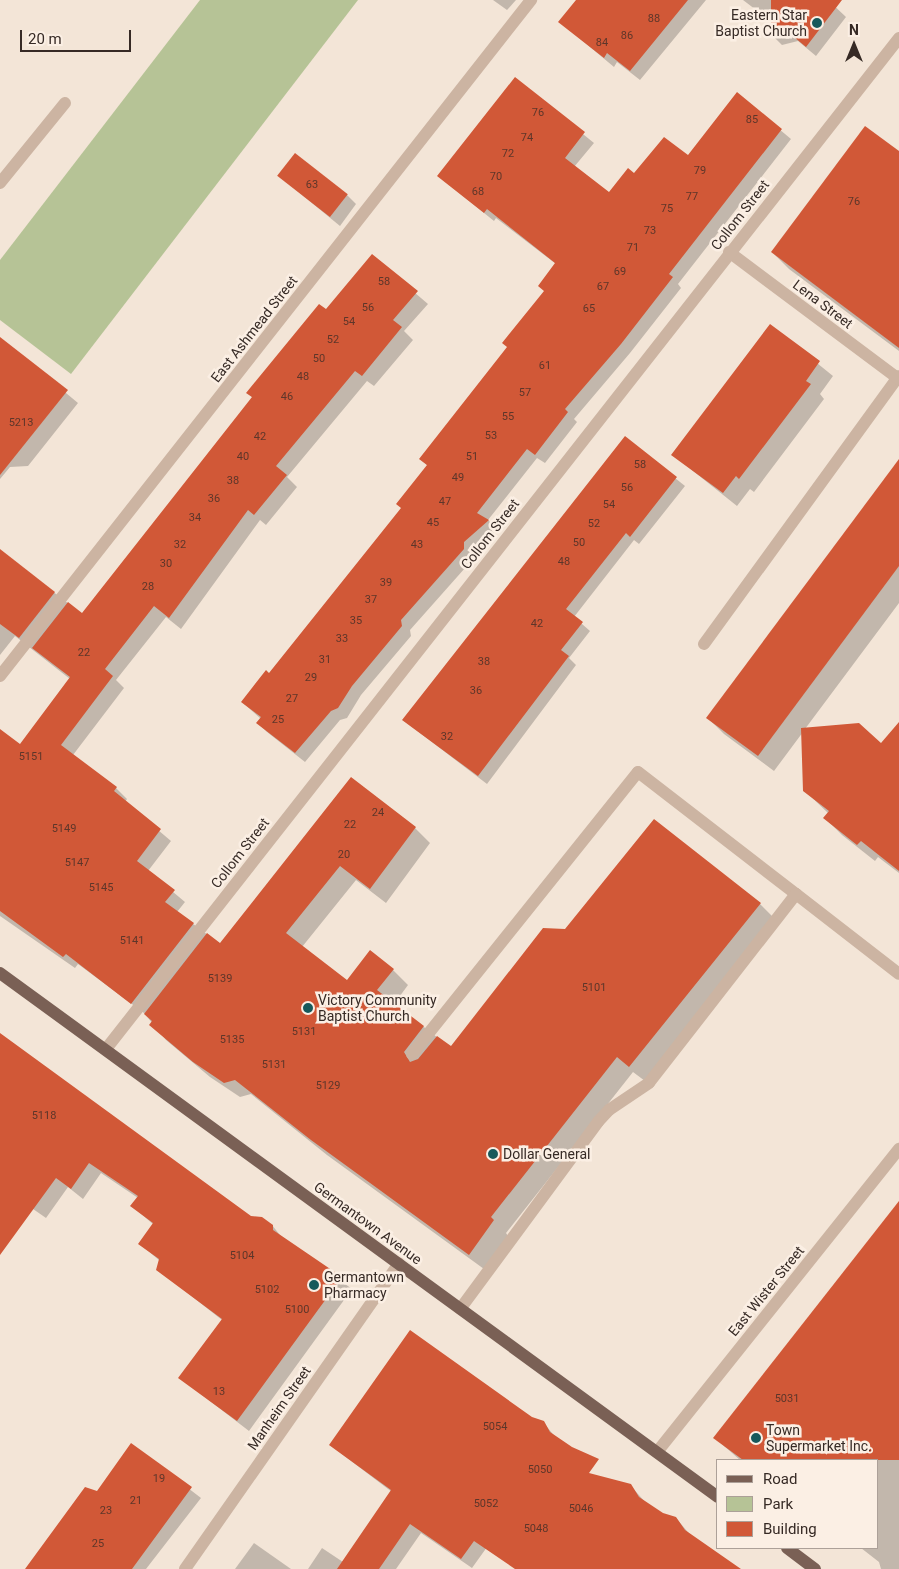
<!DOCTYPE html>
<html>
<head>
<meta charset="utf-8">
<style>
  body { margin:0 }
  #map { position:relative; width:899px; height:1569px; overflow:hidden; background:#f3e5d7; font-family:Roboto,sans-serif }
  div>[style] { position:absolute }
  .green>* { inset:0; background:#b6c396 }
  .shadow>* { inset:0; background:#0003 }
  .building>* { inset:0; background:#d15837; transform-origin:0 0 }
  .lane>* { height:12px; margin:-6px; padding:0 6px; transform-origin:6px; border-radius:6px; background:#ccb4a2 }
  .street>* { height:12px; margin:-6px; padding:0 6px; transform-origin:6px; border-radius:6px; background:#ccb4a2 }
  .primary>* { height:12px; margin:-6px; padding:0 6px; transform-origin:6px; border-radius:6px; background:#7a6055 }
  .dots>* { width:14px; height:14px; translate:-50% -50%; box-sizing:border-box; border:2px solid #fbefe4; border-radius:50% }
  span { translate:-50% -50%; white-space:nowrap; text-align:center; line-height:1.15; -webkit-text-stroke:5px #fbefe4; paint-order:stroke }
  .number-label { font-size:11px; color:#5d362a }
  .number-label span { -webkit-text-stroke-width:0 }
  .poi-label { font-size:14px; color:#362a25 }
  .right { translate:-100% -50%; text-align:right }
  .left { translate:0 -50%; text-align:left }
  .street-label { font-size:14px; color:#362a25 }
  .legend { position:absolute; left:716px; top:1459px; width:162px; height:90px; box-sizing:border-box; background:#fbefe4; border:1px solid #aca098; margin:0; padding:6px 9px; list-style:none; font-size:15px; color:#362a25 }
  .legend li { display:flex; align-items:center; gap:10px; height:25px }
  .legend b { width:25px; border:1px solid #aca098 }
  .north { position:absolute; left:829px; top:20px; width:50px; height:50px; -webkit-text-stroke:4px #fbefe4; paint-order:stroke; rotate:0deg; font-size:14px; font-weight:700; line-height:20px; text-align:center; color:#362a25 }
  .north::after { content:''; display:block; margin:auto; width:18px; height:22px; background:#362a25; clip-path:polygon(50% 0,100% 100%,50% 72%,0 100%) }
  .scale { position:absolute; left:20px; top:30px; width:111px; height:22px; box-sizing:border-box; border:2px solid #362a25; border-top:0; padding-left:6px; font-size:15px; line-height:18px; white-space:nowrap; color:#362a25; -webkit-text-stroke:4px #fbefe4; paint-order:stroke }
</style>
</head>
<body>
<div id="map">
  <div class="green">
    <div style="clip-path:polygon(200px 0,358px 0,71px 374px,0 320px,0 260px)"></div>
  </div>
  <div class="shadow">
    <div style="clip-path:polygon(493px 0,516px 0,507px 10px)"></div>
    <div style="clip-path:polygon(578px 0,706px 0,640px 80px,617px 62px,614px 67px,560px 22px)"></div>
    <div style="clip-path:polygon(743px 0,828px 0,846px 17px,816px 56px,798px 41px,782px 45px,772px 35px,772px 22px)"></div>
    <div style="clip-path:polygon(515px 79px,594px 143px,574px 167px,609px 194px,635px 175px,688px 157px,737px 94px,791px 139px,678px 284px,681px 288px,630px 353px,574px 419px,577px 422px,545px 463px,537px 458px,488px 520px,498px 530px,473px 551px,473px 559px,410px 630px,411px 636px,361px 695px,347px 718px,340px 720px,305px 762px,267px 732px,258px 723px,261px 719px,242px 702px,269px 674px,402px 508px,428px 466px,420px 459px,508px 347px,545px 292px,556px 264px,496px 218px,494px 221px,438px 176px)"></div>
    <div style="clip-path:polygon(899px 153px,899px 351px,789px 269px,772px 252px)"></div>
    <div style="clip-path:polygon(279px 176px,347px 195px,356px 204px,340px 226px)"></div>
    <div style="clip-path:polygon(372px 256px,428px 304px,404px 331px,413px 340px,374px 386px,367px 381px,287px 477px,297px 487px,266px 525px,260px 520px,181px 629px,166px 617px,116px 680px,124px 688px,73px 755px,116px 788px,127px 799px,125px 802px,171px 841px,148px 871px,185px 902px,177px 912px,220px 944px,351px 778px,415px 828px,430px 843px,386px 903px,356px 880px,302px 947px,347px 982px,393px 970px,408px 985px,394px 1004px,451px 1048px,566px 930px,760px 904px,775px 919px,645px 1081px,633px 1072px,506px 1233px,508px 1236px,484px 1269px,327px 1155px,251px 1094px,240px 1097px,210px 1077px,166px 1040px,144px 1013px,78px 964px,75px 968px,0 916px,0 731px,20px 746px,70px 679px,15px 636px,0 655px,0 551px,82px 614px,253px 398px,247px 393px,326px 311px)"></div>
    <div style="clip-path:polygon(770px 325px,833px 376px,820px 394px,824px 399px,754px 492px,750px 489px,737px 506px,673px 455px)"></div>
    <div style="clip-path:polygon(0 338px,78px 403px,28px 466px,10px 467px,0 479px)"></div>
    <div style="clip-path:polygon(625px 438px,685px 486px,639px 544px,634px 540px,574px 617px,590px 631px,569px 658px,576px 665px,487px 784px,403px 720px)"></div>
    <div style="clip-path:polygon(899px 461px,899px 603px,805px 729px,882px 744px,899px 726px,899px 873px,878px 857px,875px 861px,842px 835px,825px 818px,828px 813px,805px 791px,803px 732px,774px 771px,724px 734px,708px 718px)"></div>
    <div style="clip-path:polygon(0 1035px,251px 1217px,272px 1225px,283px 1239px,352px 1289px,249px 1431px,180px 1378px,222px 1320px,157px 1269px,160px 1261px,140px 1244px,154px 1225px,132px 1206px,138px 1198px,101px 1173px,83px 1199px,68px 1187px,46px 1218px,0 1186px)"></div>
    <div style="clip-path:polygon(899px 1218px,899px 1569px,881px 1569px,879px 1562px,861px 1548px,878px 1548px,878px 1460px,740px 1460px,715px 1438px)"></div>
    <div style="clip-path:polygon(532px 1418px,543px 1422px,561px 1444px,472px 1568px,421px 1533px,396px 1569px,308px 1569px,322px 1548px,343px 1562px,392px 1492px,330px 1445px)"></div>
    <div style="clip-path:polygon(132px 1445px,201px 1498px,146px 1569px,29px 1569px,98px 1492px)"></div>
    <div style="clip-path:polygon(630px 1485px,646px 1503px,663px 1515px,676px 1518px,692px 1537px,738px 1569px,524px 1569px)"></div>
    <div style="clip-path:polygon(254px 1543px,291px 1569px,235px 1569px)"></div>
  </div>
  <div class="building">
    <div style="clip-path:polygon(576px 0,688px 0,630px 71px,607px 53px,604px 58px,558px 22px)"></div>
    <div style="clip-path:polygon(771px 0,842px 0,806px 47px,788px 32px,771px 36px)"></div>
    <div style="clip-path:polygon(515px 77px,585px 132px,565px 158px,609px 192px,628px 168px,634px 173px,664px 137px,688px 155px,737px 92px,782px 129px,669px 274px,673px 277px,621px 344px,565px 409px,568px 412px,535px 455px,527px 449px,477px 513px,489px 520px,464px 542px,464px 549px,401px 620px,402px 626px,352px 686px,338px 708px,331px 711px,295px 753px,256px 723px,261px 717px,241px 702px,266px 670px,269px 673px,401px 508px,396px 504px,427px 465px,419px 459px,507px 347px,502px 343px,544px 291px,538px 286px,555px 263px,487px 209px,484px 213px,437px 176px)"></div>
    <div style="clip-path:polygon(865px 126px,899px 151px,899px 348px,771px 252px)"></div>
    <div style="left:295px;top:153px;width:67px;height:29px;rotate:38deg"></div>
    <div style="clip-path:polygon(372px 254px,418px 291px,393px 320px,402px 327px,362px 376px,355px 371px,276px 466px,287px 475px,254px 515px,248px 510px,169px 618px,154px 606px,105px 669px,113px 676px,61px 745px,117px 787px,114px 791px,161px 829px,137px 861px,175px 890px,165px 902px,194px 923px,131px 1004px,66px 954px,63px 957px,0 911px,0 729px,20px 744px,70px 677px,32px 648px,68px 602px,82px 613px,252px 397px,246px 393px,319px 304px,326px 309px)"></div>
    <div style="clip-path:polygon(770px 324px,820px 361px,806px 381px,811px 384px,739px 479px,736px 476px,723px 493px,671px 455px)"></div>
    <div style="clip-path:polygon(0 337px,68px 390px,0 475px)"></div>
    <div style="clip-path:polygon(625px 436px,677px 477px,630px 537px,626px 533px,566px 609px,583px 622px,561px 650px,569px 656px,478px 776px,402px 720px)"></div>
    <div style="clip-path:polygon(899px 459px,899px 566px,758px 756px,706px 718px)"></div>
    <div style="clip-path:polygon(0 549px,55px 592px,19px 638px,0 624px)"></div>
    <div style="clip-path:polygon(899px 722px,899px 871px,861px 841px,857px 845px,823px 818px,829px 811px,803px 791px,801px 728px,859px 723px,881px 743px)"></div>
    <div style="clip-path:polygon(351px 777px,416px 827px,370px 889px,340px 866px,286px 933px,347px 980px,370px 950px,394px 969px,377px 990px,424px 1026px,404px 1052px,410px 1062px,418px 1059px,437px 1036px,451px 1046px,543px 928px,565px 929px,654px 819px,761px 903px,629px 1067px,617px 1057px,491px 1217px,494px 1220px,469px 1255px,311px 1140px,235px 1080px,224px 1083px,193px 1062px,149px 1025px,152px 1021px,144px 1014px,207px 933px,220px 943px)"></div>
    <div style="clip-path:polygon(0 1033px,251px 1216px,262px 1217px,273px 1225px,273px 1230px,342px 1277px,237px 1421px,178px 1378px,222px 1319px,156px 1270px,159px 1259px,138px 1244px,153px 1223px,130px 1206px,138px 1196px,89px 1163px,71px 1189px,56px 1178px,0 1255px)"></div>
    <div style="clip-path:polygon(899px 1201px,899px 1460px,743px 1460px,713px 1438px)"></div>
    <div style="clip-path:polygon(410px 1330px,532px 1417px,544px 1421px,550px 1432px,572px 1447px,599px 1459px,589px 1473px,631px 1484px,639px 1497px,663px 1513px,676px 1517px,685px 1530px,741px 1569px,515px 1569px,474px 1541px,461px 1559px,410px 1524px,379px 1569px,337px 1569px,391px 1490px,329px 1445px)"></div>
    <div style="clip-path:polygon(131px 1443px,192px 1487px,132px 1569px,25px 1569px,85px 1487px,97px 1491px)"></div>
  </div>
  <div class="lane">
    <div style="left:0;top:183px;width:103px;rotate:-50.9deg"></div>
    <div style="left:704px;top:644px;width:331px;rotate:-54deg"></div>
    <div style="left:796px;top:894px;width:130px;rotate:37.8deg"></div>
    <div style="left:412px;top:1054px;width:361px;rotate:-51.3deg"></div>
    <div style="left:638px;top:772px;width:200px;rotate:37.7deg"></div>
    <div style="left:796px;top:894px;width:239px;rotate:127.9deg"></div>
    <div style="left:649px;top:1083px;width:48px;rotate:146deg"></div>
    <div style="left:609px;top:1110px;width:16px;rotate:133deg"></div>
    <div style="left:598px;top:1122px;width:232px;rotate:126.4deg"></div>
  </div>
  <div class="street">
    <div style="left:729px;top:252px;width:212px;rotate:36.8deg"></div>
    <div style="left:0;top:676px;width:860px;rotate:-51.85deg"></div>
    <div style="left:106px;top:1049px;width:1285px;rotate:-51.89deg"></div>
    <div style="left:657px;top:1452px;width:388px;rotate:-51.4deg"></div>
    <div style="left:185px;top:1569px;width:373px;rotate:-55deg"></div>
  </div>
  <div class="primary">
    <div style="left:0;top:973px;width:889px;rotate:36.12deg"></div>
    <div style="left:787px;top:1548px;width:35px;rotate:37deg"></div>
  </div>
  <div class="dots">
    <div style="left:817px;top:23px;background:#17595b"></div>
    <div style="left:308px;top:1008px;background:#17595b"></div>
    <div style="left:493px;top:1154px;background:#17595b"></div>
    <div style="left:314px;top:1285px;background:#17595b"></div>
    <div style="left:756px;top:1438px;background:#17595b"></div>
  </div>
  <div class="number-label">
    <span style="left:654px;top:19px">88</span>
    <span style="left:627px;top:36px">86</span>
    <span style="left:602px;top:43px">84</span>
    <span style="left:538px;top:113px">76</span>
    <span style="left:752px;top:120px">85</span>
    <span style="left:527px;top:138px">74</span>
    <span style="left:508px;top:154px">72</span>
    <span style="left:700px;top:171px">79</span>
    <span style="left:496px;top:177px">70</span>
    <span style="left:312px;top:185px">63</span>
    <span style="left:478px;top:192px">68</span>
    <span style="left:692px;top:197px">77</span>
    <span style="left:854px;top:202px">76</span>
    <span style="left:667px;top:209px">75</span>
    <span style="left:650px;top:231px">73</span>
    <span style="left:633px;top:248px">71</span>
    <span style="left:620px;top:272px">69</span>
    <span style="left:384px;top:282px">58</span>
    <span style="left:603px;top:287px">67</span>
    <span style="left:368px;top:308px">56</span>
    <span style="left:589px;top:309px">65</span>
    <span style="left:349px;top:322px">54</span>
    <span style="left:333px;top:340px">52</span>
    <span style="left:319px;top:359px">50</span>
    <span style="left:545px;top:366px">61</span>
    <span style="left:303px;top:377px">48</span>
    <span style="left:525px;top:393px">57</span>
    <span style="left:287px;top:397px">46</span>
    <span style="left:508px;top:417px">55</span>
    <span style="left:21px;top:423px">5213</span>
    <span style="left:491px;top:436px">53</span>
    <span style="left:260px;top:437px">42</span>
    <span style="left:243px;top:457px">40</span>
    <span style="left:472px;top:457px">51</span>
    <span style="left:640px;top:465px">58</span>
    <span style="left:458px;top:478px">49</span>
    <span style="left:233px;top:481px">38</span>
    <span style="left:627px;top:488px">56</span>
    <span style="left:214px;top:499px">36</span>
    <span style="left:445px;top:502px">47</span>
    <span style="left:609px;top:505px">54</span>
    <span style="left:195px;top:518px">34</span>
    <span style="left:433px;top:523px">45</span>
    <span style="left:594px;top:524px">52</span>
    <span style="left:579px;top:543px">50</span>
    <span style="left:180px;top:545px">32</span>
    <span style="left:417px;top:545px">43</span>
    <span style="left:564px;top:562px">48</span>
    <span style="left:166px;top:564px">30</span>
    <span style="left:386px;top:583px">39</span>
    <span style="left:148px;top:587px">28</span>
    <span style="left:371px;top:600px">37</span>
    <span style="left:356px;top:621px">35</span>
    <span style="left:537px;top:624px">42</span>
    <span style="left:342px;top:639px">33</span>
    <span style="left:84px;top:653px">22</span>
    <span style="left:325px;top:660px">31</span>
    <span style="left:484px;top:662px">38</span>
    <span style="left:311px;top:678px">29</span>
    <span style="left:476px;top:691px">36</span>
    <span style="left:292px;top:699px">27</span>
    <span style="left:278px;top:720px">25</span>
    <span style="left:447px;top:737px">32</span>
    <span style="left:31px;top:757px">5151</span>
    <span style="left:378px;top:813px">24</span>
    <span style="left:350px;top:825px">22</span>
    <span style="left:64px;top:829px">5149</span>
    <span style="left:344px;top:855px">20</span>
    <span style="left:77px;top:863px">5147</span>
    <span style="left:101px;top:888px">5145</span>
    <span style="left:132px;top:941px">5141</span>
    <span style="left:220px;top:979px">5139</span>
    <span style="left:594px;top:988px">5101</span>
    <span style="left:304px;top:1032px">5131</span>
    <span style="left:232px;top:1040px">5135</span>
    <span style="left:274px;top:1065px">5131</span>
    <span style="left:328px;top:1086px">5129</span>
    <span style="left:44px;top:1116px">5118</span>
    <span style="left:242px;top:1256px">5104</span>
    <span style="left:267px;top:1290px">5102</span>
    <span style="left:297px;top:1310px">5100</span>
    <span style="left:219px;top:1392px">13</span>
    <span style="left:787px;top:1399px">5031</span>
    <span style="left:495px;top:1427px">5054</span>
    <span style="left:540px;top:1470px">5050</span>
    <span style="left:159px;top:1479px">19</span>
    <span style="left:136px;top:1501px">21</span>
    <span style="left:486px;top:1504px">5052</span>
    <span style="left:581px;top:1509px">5046</span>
    <span style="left:106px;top:1511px">23</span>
    <span style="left:536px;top:1529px">5048</span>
    <span style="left:98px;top:1544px">25</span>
  </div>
  <div class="poi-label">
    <span class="right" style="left:807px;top:23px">Eastern Star<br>Baptist Church</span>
    <span class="left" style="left:318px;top:1008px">Victory Community<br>Baptist Church</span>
    <span class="left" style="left:503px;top:1154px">Dollar General</span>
    <span class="left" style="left:324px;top:1285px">Germantown<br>Pharmacy</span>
    <span class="left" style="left:766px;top:1438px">Town<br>Supermarket Inc.</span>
  </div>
  <div class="street-label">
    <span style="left:740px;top:215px;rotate:-52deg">Collom Street</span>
    <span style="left:823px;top:304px;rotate:37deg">Lena Street</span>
    <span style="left:254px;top:329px;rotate:-52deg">East Ashmead Street</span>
    <span style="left:490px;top:534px;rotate:-52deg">Collom Street</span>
    <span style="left:240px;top:853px;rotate:-52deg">Collom Street</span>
    <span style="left:368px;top:1223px;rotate:36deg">Germantown Avenue</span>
    <span style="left:766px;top:1291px;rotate:-51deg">East Wister Street</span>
    <span style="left:279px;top:1408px;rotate:-55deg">Manheim Street</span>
  </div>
  <ul class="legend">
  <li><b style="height:6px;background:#7a6055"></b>Road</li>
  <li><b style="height:14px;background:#b6c396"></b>Park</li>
  <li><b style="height:14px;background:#d15837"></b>Building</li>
  </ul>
  <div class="north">N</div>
  <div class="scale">20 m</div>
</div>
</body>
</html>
